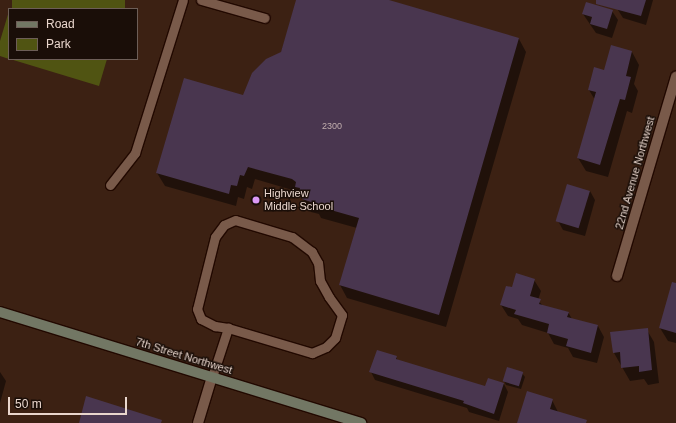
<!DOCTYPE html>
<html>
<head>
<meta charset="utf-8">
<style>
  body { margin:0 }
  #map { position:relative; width:676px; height:423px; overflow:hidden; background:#3c2113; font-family:Helvetica,sans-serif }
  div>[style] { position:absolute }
  .green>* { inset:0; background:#505412; transform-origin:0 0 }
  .shadow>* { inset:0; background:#0007 }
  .building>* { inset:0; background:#49364f; transform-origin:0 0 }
  .roads { filter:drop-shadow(1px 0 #220900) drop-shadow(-1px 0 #220900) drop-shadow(0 1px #220900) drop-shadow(0 -1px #220900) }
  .lane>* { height:9px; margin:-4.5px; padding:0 4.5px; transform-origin:4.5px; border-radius:4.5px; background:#795a4a }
  .street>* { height:10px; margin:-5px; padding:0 5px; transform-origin:5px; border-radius:5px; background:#795a4a }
  .secondary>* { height:10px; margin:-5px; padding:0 5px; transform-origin:5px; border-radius:5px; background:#727764 }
  .dots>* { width:11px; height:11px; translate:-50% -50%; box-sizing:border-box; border:2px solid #1a0e08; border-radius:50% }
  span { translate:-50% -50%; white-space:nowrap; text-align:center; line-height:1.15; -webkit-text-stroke:3px #1a0e08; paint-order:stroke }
  .number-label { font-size:9px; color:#c1aeae }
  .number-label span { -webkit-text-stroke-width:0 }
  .street-label { font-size:11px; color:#e9d6cd }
  .poi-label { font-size:11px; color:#e9d6cd }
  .left { translate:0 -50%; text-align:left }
  .legend { position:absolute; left:8px; top:8px; width:130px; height:52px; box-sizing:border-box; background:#1a0e08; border:1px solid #6d5e57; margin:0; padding:5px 7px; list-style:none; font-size:12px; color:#e9d6cd }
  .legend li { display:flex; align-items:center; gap:8px; height:20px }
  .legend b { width:20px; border:1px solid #6d5e57 }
  .scale { position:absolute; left:8px; top:397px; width:119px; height:18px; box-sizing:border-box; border:2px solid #e9d6cd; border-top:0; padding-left:5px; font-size:12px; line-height:14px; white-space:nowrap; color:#e9d6cd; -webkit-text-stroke:3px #1a0e08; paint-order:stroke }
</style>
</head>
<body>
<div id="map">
  <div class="green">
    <div style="left:12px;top:0;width:113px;height:9px"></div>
    <div style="clip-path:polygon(9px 11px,9px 59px,0 56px,0 41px)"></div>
    <div style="clip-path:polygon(10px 59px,107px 59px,99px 86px)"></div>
  </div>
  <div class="shadow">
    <div style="clip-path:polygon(297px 0,385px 0,519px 39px,526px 52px,446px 327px,347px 298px,340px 285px,357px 228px,321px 218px,319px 214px,311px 212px,299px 192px,255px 179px,252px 189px,247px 187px,244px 199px,238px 197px,236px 206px,165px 186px,157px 173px,243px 96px,281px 53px)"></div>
    <div style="clip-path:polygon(620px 0,653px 0,646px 25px,623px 18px,618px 10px)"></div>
    <div style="clip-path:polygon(612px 11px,618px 20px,612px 38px,596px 33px,583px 14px)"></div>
    <div style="clip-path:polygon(632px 52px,639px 65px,634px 84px,638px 91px,632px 113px,627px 111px,608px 177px,586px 171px,578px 158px,595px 100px,589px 90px,605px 71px)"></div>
    <div style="clip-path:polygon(590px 191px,595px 200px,585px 236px,563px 230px,558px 221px)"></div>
    <div style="clip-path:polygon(534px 280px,541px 291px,538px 300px,543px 306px,568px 312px,572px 319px,598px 326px,604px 337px,597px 363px,573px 357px,568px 348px,554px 344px,548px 333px,522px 325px,518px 319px,508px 316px,501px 305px,512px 288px)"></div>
    <div style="clip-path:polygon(676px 297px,676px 343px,668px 341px,660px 328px)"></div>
    <div style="clip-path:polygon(647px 330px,654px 342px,659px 383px,648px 385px,644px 379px,630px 381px,614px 353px)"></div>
    <div style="clip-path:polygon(396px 357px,398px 361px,486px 387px,504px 384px,508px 392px,499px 421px,469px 412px,467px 408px,375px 380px,371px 372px)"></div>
    <div style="clip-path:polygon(0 372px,6px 381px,0 403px)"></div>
    <div style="clip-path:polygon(522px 373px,525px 377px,521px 389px,506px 385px,504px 381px)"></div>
    <div style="clip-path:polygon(552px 400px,558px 412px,582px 423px,519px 423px)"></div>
  </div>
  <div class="building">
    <div style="clip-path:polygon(296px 0,389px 0,519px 38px,439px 315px,339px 285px,359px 218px,313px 205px,314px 203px,302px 199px,304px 194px,299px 192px,300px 188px,295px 187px,296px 182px,292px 179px,248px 167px,244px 176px,240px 175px,237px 186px,231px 185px,229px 194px,156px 173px,184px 78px,243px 95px,252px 73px,266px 59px,281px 52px)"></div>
    <div style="clip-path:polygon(596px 0,646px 0,641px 16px,596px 4px)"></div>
    <div style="clip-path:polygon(586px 2px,613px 10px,607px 29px,590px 24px,592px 17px,582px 14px)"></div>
    <div style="clip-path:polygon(611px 45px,632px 51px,626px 76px,631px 77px,625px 100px,620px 99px,600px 165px,577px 158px,596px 92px,588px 90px,594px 67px,604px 70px)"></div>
    <div style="left:567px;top:184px;width:24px;height:39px;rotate:17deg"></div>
    <div style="clip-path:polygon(516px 273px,535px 279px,530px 296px,541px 299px,539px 304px,569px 312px,567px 317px,598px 325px,591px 353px,566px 346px,568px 339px,547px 333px,549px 324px,514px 314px,516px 310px,500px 305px,506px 286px,512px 287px)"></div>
    <div style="clip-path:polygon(672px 282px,676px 283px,676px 333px,659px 328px)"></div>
    <div style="clip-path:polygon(648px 328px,652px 370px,639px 372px,639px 366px,621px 368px,620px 352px,613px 353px,610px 332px)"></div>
    <div style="clip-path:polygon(377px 350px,397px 356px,396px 359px,485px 386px,488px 378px,504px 383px,494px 414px,463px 403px,464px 401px,369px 372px)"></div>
    <div style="left:507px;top:367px;width:17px;height:15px;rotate:17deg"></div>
    <div style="clip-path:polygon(527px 391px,553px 399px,550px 409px,587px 420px,586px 423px,517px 423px)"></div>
    <div style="clip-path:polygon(86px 396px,162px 420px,161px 423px,79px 423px)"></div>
  </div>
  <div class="roads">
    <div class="lane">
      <div style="left:201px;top:0;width:66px;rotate:15.7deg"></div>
      <div style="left:110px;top:185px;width:41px;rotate:-52deg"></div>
      <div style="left:135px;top:153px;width:160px;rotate:-72.6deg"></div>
      <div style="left:212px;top:377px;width:52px;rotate:-71.9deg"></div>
      <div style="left:228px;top:328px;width:88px;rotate:16.6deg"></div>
      <div style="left:312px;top:353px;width:15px;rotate:-23deg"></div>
      <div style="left:326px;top:347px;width:13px;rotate:-45deg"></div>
      <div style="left:335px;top:338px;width:24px;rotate:-73deg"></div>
      <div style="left:342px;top:315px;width:22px;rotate:-126deg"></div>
      <div style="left:329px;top:297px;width:18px;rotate:-119deg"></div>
      <div style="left:320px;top:281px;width:18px;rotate:-96deg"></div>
      <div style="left:318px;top:263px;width:13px;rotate:-119deg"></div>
      <div style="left:312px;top:252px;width:25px;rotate:-143deg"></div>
      <div style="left:292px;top:237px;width:59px;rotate:-163.4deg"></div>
      <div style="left:235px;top:220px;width:12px;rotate:156deg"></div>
      <div style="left:224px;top:225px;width:15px;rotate:127deg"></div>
      <div style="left:215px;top:237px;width:74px;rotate:104deg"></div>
      <div style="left:197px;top:309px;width:11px;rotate:68deg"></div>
      <div style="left:201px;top:319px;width:16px;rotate:27deg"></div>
      <div style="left:215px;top:326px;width:13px;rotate:9deg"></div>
    </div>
    <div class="street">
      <div style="left:617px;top:276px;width:208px;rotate:-73.5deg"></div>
      <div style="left:198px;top:423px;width:48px;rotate:-73.1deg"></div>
    </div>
    <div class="secondary">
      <div style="left:0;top:312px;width:378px;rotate:17.1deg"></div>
    </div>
  </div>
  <div class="dots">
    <div style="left:256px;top:200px;background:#db99f5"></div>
  </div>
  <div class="number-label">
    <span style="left:332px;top:126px">2300</span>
  </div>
  <div class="street-label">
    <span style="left:635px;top:173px;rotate:-74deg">22nd Avenue Northwest</span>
    <span style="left:184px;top:356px;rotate:17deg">7th Street Northwest</span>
  </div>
  <div class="poi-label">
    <span class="left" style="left:264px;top:200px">Highview<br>Middle School</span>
  </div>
  <ul class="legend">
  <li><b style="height:5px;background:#727764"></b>Road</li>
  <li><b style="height:11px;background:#505412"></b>Park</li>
  </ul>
  <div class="scale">50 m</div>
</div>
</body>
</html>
